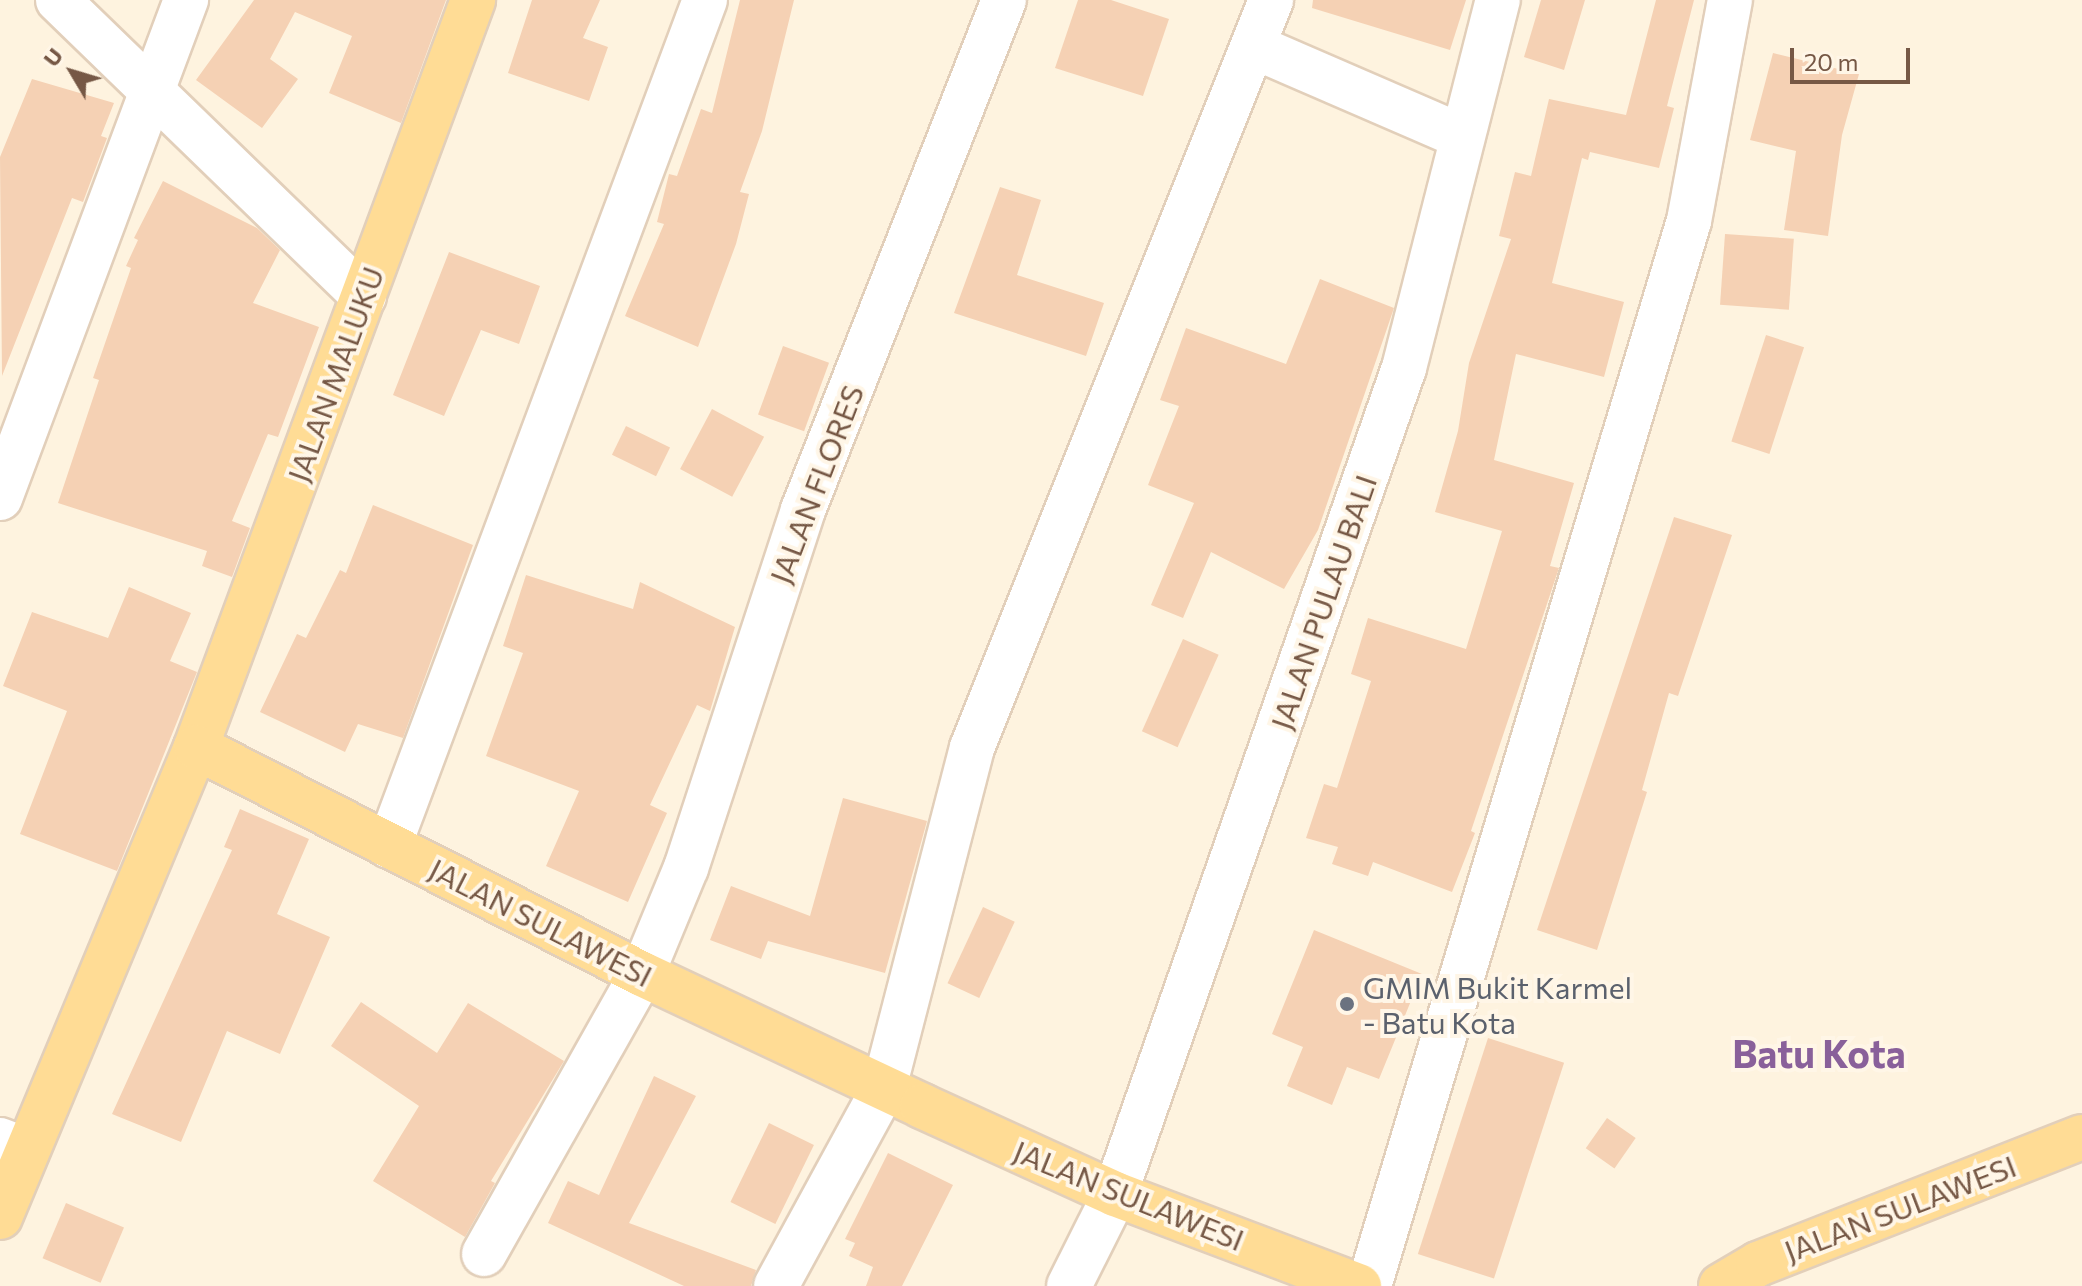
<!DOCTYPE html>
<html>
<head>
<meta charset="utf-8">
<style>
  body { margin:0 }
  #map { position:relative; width:2082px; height:1286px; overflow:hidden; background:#fef3df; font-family:Commissioner,sans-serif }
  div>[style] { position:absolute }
  .building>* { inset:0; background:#f5d1b4; transform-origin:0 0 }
  .roads { filter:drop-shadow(2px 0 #e2cfba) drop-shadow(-2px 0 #e2cfba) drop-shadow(0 2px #e2cfba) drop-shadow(0 -2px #e2cfba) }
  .minor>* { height:44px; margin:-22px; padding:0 22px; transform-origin:22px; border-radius:22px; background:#fff }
  .major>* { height:44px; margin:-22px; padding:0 22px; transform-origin:22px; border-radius:22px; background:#ffdc95 }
  .dots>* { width:22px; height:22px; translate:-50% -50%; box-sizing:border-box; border:4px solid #fff6e7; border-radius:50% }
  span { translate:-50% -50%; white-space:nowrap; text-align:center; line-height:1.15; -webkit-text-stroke:8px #fff6e7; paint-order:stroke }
  .street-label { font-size:30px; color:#765845 }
  .worship-label { font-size:30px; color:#5b616d }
  .left { translate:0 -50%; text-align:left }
  .district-label { font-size:38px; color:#89609a; font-weight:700 }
  .north { position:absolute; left:32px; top:32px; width:80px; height:80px; -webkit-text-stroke:6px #fff6e7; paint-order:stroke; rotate:308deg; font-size:22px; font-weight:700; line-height:32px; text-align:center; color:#765845 }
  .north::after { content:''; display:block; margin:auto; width:28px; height:36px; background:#765845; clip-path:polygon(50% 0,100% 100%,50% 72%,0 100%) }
  .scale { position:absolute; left:1790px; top:48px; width:120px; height:36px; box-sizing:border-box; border:4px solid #765845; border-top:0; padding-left:10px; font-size:24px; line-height:28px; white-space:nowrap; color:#765845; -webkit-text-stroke:6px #fff6e7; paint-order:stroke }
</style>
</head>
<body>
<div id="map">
  <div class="building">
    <div style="clip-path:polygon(254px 0,446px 0,401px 123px,329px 93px,352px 36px,295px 12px,270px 59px,298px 79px,262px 128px,196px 80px)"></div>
    <div style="clip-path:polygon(532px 0,600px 0,583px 38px,608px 47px,589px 101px,508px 73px)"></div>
    <div style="clip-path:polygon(740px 0,794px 0,762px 131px,740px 192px,749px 194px,736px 244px,698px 347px,625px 316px,664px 224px,657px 222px,669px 174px,677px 176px,701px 109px,712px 113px)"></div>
    <div style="clip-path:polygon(1078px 0,1111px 0,1169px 19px,1143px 96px,1055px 68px)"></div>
    <div style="clip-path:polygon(1313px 0,1466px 0,1450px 50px,1312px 8px)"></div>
    <div style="clip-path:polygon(1541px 0,1585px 0,1564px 70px,1524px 57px)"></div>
    <div style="clip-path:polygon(1656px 0,1694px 0,1667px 106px,1674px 108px,1659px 168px,1590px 152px,1588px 160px,1582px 158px,1552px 283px,1624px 302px,1604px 377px,1516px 354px,1494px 460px,1574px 483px,1550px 566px,1559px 568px,1471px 831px,1475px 833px,1452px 892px,1373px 862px,1368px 876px,1332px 864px,1338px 847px,1306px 838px,1324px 784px,1337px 788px,1371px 681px,1351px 674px,1368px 618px,1466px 649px,1502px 531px,1435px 512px,1458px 431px,1469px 363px,1511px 239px,1499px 236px,1515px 172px,1531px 176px,1549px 99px,1626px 115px)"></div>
    <div style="clip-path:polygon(1773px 53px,1859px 74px,1842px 135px,1828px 236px,1784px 230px,1796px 151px,1750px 140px)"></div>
    <div style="clip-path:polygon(32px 79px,114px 103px,101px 136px,107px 138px,83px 202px,72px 198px,2px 376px,0 157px)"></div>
    <div style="clip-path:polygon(163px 181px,257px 228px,280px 250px,253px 303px,319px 327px,278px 437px,268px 434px,232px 521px,250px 528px,232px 577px,202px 566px,207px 551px,58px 503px,99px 380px,93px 378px,131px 268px,126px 266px,138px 240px,134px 238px)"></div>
    <div style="clip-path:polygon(1000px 187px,1041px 200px,1017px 275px,1104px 303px,1086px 356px,954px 313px)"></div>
    <div style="left:1725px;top:234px;width:69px;height:71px;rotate:4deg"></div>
    <div style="clip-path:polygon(449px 252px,540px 286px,519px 344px,481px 330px,444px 416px,393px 395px)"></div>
    <div style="clip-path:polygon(1320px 279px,1394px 308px,1318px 530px,1284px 589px,1211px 552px,1183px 618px,1151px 605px,1194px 503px,1148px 485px,1179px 406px,1160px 400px,1186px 328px,1286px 364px)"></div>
    <div style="left:1766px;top:335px;width:40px;height:112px;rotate:18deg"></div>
    <div style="left:783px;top:346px;width:49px;height:73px;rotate:20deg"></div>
    <div style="left:712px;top:409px;width:59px;height:68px;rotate:28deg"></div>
    <div style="left:626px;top:426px;width:49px;height:32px;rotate:26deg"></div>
    <div style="clip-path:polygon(373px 505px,473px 545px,403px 738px,358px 724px,345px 752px,260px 712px,297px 634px,306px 638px,340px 570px,346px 573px)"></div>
    <div style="clip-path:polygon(1674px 517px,1732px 535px,1678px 696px,1669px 693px,1642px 790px,1647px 792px,1597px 950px,1537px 930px)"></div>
    <div style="clip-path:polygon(526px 575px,633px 609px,640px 582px,735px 627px,710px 711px,697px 705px,650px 805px,667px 813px,628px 902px,546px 866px,579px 791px,486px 756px,523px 653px,503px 646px)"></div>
    <div style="clip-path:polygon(129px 587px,191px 613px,170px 661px,197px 672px,117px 871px,20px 834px,67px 711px,3px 686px,32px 612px,108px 638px)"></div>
    <div style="left:1183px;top:639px;width:39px;height:101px;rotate:24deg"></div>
    <div style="clip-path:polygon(843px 798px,927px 821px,885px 973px,768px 941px,761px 959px,710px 940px,731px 886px,810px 916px)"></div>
    <div style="clip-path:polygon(240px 809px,309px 839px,277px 914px,330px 937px,280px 1054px,227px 1031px,181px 1142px,112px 1114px,232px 850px,224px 847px)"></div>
    <div style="left:983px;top:907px;width:35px;height:84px;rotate:25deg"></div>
    <div style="clip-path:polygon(1314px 930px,1422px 974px,1379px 1079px,1347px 1067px,1332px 1105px,1287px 1086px,1303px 1047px,1272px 1034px)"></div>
    <div style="clip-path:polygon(361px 1002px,437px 1053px,468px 1003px,564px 1061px,491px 1181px,495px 1183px,465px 1237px,373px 1181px,419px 1106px,331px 1046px)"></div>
    <div style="left:1488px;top:1038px;width:80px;height:227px;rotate:18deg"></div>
    <div style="clip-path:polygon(654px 1076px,696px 1096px,629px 1223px,756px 1270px,751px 1286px,684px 1286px,548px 1223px,568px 1181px,599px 1195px)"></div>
    <div style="left:1607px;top:1118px;width:35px;height:37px;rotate:35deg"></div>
    <div style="left:769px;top:1123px;width:50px;height:88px;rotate:26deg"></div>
    <div style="clip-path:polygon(888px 1153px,953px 1185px,902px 1286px,866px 1286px,873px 1267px,849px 1256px,855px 1243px,845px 1239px)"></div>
    <div style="left:66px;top:1203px;width:63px;height:60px;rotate:23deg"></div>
  </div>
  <div class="roads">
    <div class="minor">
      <div style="left:58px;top:0;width:426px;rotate:44.1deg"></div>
      <div style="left:1255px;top:47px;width:224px;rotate:23.4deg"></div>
      <div style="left:0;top:498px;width:532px;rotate:-69.52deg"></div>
      <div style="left:389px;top:846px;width:903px;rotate:-69.52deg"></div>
      <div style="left:0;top:1140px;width:28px;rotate:21deg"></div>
      <div style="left:484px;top:1254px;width:322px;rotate:-60.6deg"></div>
      <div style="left:642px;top:974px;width:115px;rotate:-67.5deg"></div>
      <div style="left:686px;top:868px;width:377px;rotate:-71.9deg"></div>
      <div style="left:803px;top:510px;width:548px;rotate:-68.49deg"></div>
      <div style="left:776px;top:1286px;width:226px;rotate:-61.4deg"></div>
      <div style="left:884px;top:1088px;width:351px;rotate:-75.5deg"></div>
      <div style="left:972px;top:748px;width:806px;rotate:-68.21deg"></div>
      <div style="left:1069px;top:1286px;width:103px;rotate:-63.4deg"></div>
      <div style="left:1115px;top:1194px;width:875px;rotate:-70.72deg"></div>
      <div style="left:1404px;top:368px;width:380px;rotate:-75.7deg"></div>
      <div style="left:1369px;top:1286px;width:1112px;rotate:-73.28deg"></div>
      <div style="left:1689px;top:221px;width:225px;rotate:-79.5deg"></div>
    </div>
    <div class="major">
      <div style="left:196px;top:747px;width:797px;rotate:-69.65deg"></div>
      <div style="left:0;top:1217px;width:509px;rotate:-67.36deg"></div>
      <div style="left:196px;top:747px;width:500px;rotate:26.97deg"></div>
      <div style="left:642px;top:974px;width:310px;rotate:25.2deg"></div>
      <div style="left:922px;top:1106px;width:212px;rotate:24.5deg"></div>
      <div style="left:1115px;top:1194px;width:261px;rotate:20.7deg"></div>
      <div style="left:1721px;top:1286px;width:43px;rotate:-30.7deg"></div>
      <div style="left:1758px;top:1264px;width:348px;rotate:-21.4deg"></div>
    </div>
  </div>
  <div class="dots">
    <div style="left:1347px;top:1004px;background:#6b7280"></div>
  </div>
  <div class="street-label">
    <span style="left:335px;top:374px;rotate:-70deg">JALAN MALUKU</span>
    <span style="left:816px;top:484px;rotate:-69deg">JALAN FLORES</span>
    <span style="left:1323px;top:602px;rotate:-71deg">JALAN PULAU BALI</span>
    <span style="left:541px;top:922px;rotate:27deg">JALAN SULAWESI</span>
    <span style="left:1129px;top:1195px;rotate:22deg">JALAN SULAWESI</span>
    <span style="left:1900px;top:1208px;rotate:-21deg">JALAN SULAWESI</span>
  </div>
  <div class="worship-label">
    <span class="left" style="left:1363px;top:1004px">GMIM Bukit Karmel<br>- Batu Kota</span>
  </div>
  <div class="district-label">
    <span style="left:1819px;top:1053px">Batu Kota</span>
  </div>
  <div class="north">U</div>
  <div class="scale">20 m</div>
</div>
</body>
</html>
